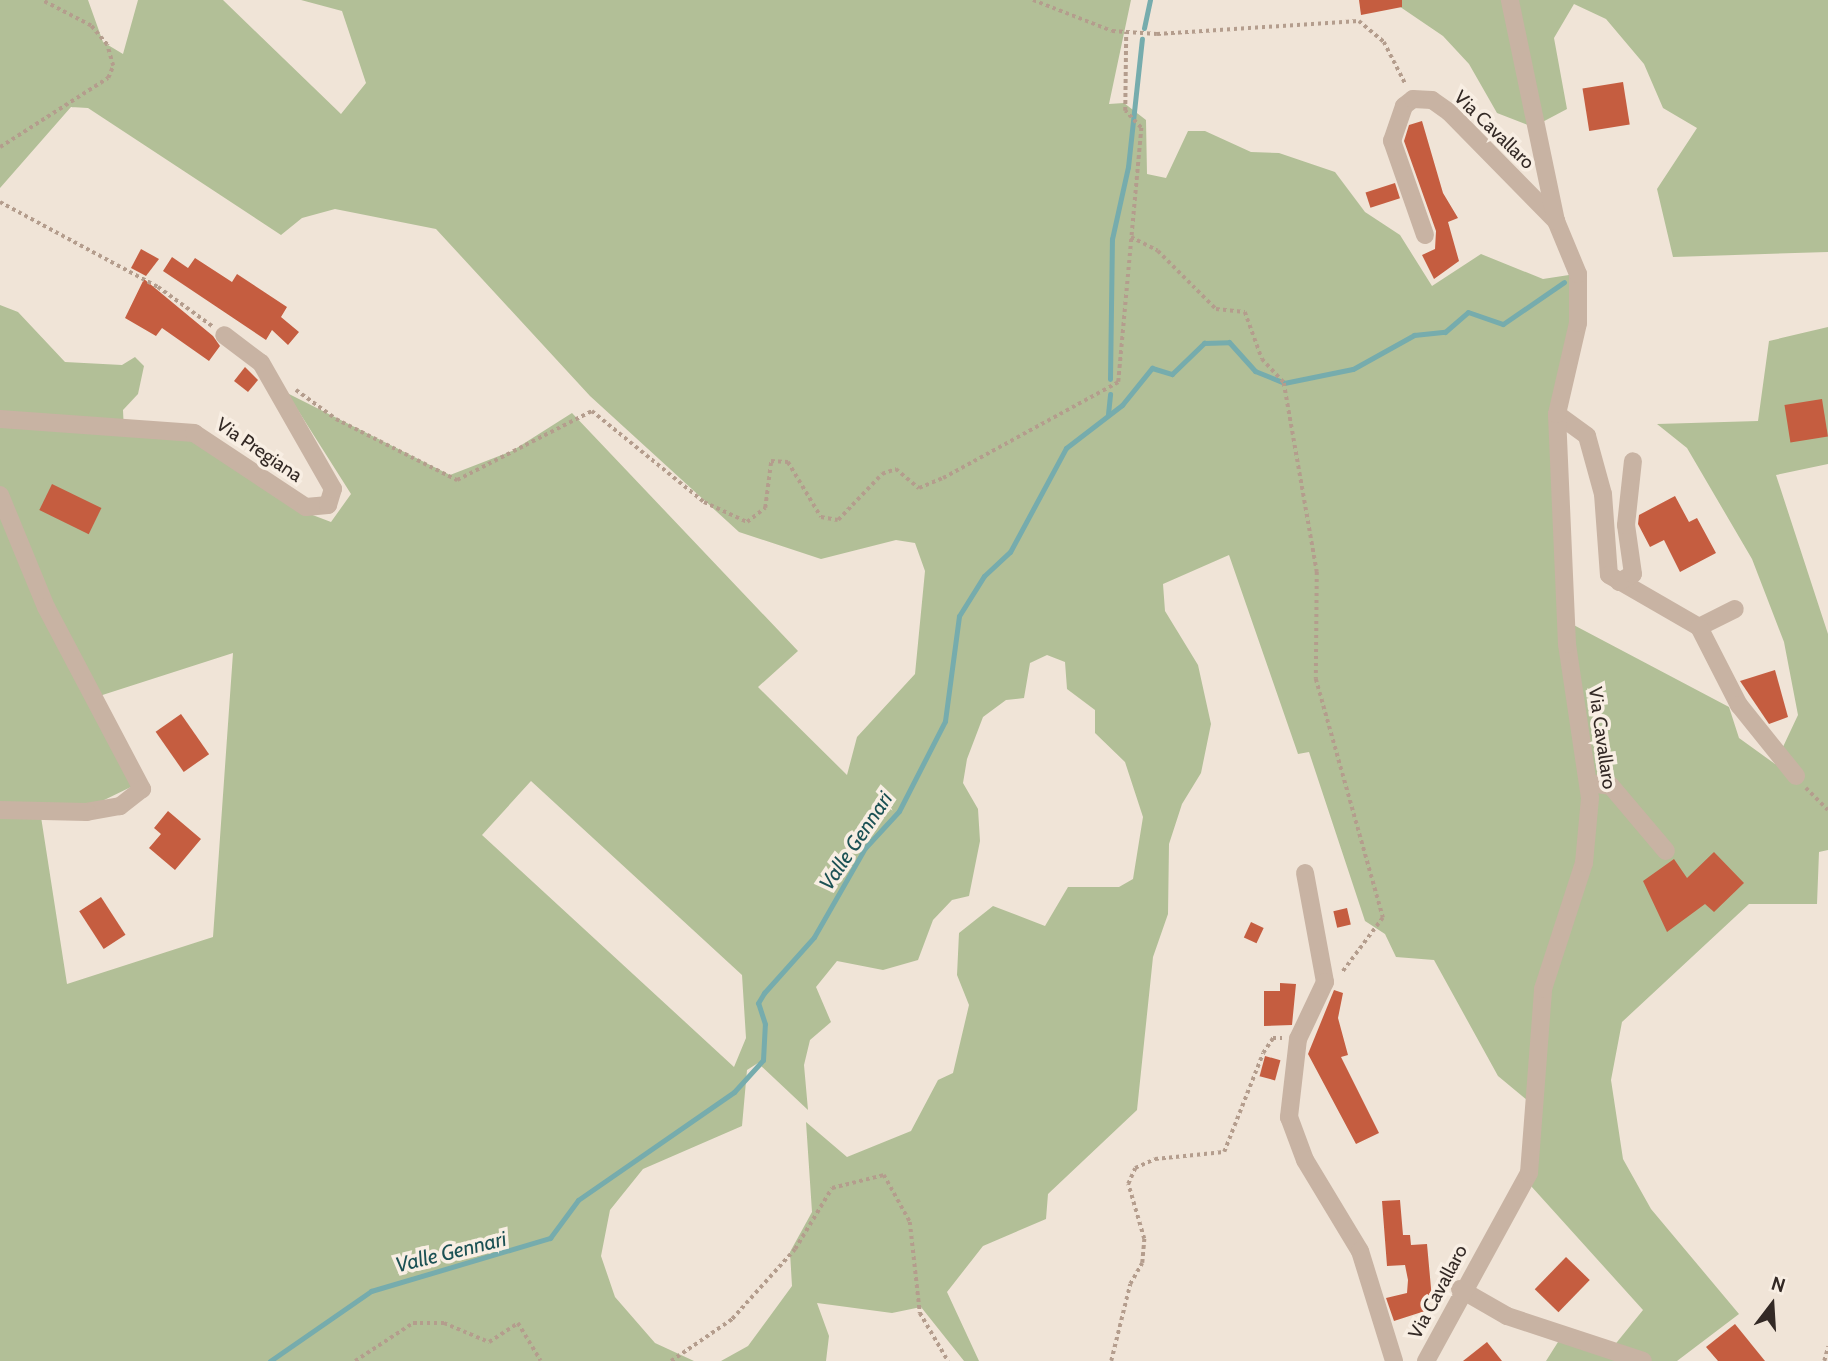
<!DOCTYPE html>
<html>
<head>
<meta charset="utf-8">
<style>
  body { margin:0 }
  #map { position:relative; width:1828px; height:1361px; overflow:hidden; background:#f0e4d7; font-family:Cabin,sans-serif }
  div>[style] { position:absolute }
  .green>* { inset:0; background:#b2bf97 }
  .stream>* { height:5px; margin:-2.5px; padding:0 2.5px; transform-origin:2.5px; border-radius:2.5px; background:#76acad }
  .building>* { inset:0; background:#c55d40; transform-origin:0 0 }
  .path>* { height:3.5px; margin-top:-1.75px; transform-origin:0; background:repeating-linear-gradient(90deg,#b49d8d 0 3.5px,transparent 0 7px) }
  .minor>* { height:18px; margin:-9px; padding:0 9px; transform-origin:9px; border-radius:9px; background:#c8b3a3 }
  .tertiary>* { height:18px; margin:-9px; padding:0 9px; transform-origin:9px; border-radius:9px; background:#c8b3a3 }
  span { translate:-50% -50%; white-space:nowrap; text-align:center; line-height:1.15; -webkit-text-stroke:7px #f8eee3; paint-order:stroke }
  .street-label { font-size:19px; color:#332925 }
  .water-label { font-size:21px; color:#1b5154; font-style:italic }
  .north { position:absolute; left:1737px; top:1270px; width:70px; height:70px; -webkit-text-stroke:5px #f8eee3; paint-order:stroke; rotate:17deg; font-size:19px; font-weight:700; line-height:28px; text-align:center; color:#332925 }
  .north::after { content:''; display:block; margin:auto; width:24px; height:32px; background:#332925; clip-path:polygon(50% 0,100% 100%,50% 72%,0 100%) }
</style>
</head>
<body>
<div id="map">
  <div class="green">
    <div style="clip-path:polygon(evenodd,0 0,88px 0,103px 42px,123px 54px,138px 0,223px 0,341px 114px,366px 83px,342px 11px,301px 0,1131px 0,1109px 104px,1124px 103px,1146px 120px,1147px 174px,1166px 178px,1188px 131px,1205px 131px,1251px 152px,1279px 153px,1335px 172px,1365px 212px,1400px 235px,1432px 286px,1481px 254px,1543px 279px,1582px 273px,1564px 416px,1568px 622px,1729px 707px,1739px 738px,1775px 764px,1798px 715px,1784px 642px,1752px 559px,1687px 448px,1657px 424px,1758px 421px,1769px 341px,1828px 327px,1828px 464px,1776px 475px,1828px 634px,1828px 850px,1819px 852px,1817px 904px,1749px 904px,1622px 1022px,1611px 1080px,1623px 1159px,1651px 1209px,1739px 1314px,1677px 1361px,1546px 1361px,1558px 1342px,1613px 1347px,1643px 1310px,1531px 1186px,1533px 1105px,1498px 1076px,1434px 960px,1396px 957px,1385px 934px,1365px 921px,1309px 752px,1298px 754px,1229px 555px,1163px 584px,1165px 611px,1198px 665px,1211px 724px,1201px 773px,1182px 804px,1169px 844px,1168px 914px,1153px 957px,1137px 1110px,1048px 1194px,1046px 1219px,983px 1246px,947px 1292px,979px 1361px,964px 1361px,921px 1307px,892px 1313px,817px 1303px,829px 1336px,826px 1361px,721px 1361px,748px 1346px,792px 1286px,790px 1252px,812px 1212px,806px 1122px,847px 1157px,911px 1131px,938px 1080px,953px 1073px,969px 1005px,957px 975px,959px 933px,993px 906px,1045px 926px,1068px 887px,1119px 887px,1133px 879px,1143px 817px,1125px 762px,1095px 733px,1095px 710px,1067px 689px,1065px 662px,1047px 655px,1030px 663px,1024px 698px,1006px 700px,983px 717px,967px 759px,963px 783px,978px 809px,980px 841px,969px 896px,952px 900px,933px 920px,918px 960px,883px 970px,837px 961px,816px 987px,831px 1022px,810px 1040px,804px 1065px,808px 1110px,758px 1063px,747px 1070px,742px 1126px,643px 1169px,610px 1210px,601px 1256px,615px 1297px,655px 1343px,694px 1361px,0 1361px,0 305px,18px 312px,65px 362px,122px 365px,135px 357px,144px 366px,138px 394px,123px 410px,124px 432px,191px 440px,302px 511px,331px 522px,351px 494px,287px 393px,450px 475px,512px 451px,572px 413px,798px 651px,758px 687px,847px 775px,857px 737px,915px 674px,925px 571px,915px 543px,896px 540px,821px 559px,739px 532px,590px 396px,436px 229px,335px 209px,302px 218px,281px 235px,88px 108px,71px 107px,0 188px,0 0,233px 653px,213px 937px,67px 984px,39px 804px,98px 803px,133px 786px,90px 699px,233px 653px,0 0,531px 781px,742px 975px,746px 1038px,734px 1067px,482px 835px,531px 781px)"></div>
    <div style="clip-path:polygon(1390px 0,1828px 0,1828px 252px,1673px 257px,1657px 189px,1697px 128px,1663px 108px,1644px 64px,1606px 19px,1574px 4px,1554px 38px,1567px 109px,1533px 127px,1497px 113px,1469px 64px,1443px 36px)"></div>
  </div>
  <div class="stream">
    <div style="left:1144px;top:28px;width:29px;rotate:-78deg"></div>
    <div style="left:1110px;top:379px;width:140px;rotate:-89.2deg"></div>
    <div style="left:1112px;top:239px;width:74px;rotate:-77.5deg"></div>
    <div style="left:1128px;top:167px;width:129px;rotate:-83.8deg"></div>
    <div style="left:1108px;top:414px;width:20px;rotate:-84deg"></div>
    <div style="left:270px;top:1361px;width:123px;rotate:-34.7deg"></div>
    <div style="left:371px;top:1291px;width:187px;rotate:-16.5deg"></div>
    <div style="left:550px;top:1238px;width:47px;rotate:-53.6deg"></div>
    <div style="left:578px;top:1200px;width:190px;rotate:-34.7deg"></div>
    <div style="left:734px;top:1092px;width:43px;rotate:-47.8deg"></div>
    <div style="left:763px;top:1060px;width:36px;rotate:-87deg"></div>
    <div style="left:765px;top:1024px;width:22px;rotate:-108deg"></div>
    <div style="left:758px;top:1003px;width:12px;rotate:-59deg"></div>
    <div style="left:764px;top:993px;width:75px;rotate:-48.2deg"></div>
    <div style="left:814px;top:937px;width:103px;rotate:-60.2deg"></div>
    <div style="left:865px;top:848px;width:50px;rotate:-47.4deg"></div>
    <div style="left:899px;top:811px;width:101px;rotate:-62.9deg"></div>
    <div style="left:945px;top:721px;width:106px;rotate:-82.4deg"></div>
    <div style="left:959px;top:616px;width:47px;rotate:-58deg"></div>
    <div style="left:984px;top:576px;width:35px;rotate:-43deg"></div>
    <div style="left:1010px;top:552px;width:118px;rotate:-61.7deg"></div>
    <div style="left:1066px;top:448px;width:71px;rotate:-37.5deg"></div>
    <div style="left:1122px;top:405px;width:48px;rotate:-51deg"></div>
    <div style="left:1152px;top:368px;width:21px;rotate:17deg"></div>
    <div style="left:1172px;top:374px;width:45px;rotate:-44.1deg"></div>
    <div style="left:1204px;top:343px;width:25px;rotate:-2deg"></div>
    <div style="left:1229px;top:342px;width:39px;rotate:48deg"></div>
    <div style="left:1255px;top:371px;width:31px;rotate:22deg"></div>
    <div style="left:1284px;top:383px;width:70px;rotate:-11.5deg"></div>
    <div style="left:1353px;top:369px;width:70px;rotate:-29.1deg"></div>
    <div style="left:1414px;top:335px;width:31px;rotate:-6deg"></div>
    <div style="left:1445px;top:332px;width:30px;rotate:-41deg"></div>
    <div style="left:1468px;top:312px;width:37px;rotate:19deg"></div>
    <div style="left:1503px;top:324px;width:74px;rotate:-34.5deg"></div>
  </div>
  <div class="building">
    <div style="clip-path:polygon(1359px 0,1402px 0,1402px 7px,1361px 15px)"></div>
    <div style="left:1623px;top:82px;width:43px;height:41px;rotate:81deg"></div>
    <div style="clip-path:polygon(1422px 121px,1443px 193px,1458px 218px,1448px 222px,1459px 261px,1434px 279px,1422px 255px,1435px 249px,1436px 231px,1404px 141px,1409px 125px)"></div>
    <div style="left:1395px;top:183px;width:16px;height:31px;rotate:72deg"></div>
    <div style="clip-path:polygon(141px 249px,159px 259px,146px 276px,131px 268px)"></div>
    <div style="clip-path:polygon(172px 257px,188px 268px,195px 258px,232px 282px,237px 274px,287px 307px,281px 317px,299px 332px,288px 345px,272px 330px,266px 340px,163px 271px)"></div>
    <div style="clip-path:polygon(144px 279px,213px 336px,220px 346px,209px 361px,162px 328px,156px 336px,125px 318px)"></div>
    <div style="clip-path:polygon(245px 367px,258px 380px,248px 392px,234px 381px)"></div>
    <div style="left:1822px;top:399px;width:38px;height:38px;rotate:81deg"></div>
    <div style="left:52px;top:484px;width:55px;height:29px;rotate:26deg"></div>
    <div style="clip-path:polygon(1675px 496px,1689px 522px,1697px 518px,1716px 553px,1680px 572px,1664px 540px,1650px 547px,1638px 524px,1639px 515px)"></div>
    <div style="clip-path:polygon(1775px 670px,1788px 717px,1769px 724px,1740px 681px)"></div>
    <div style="left:181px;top:714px;width:49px;height:31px;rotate:55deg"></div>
    <div style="clip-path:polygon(168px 811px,201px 839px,175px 870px,149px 848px,161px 834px,154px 828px)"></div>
    <div style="clip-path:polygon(1714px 852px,1744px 883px,1714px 912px,1705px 904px,1667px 932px,1643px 881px,1674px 859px,1687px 878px)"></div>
    <div style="left:101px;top:897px;width:45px;height:26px;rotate:57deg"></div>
    <div style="left:1347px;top:908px;width:17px;height:14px;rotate:77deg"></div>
    <div style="left:1251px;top:922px;width:14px;height:17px;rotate:25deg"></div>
    <div style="clip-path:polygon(1280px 983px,1296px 984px,1292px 1025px,1264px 1026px,1264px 991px,1280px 991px)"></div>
    <div style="clip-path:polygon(1334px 990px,1343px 993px,1338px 1018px,1348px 1055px,1341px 1057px,1379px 1133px,1356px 1144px,1308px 1054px)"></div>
    <div style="left:1265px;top:1056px;width:16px;height:21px;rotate:15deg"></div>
    <div style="clip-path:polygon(1400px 1200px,1403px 1235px,1410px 1235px,1411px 1245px,1427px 1244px,1432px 1299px,1425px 1311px,1394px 1321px,1386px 1298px,1407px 1293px,1408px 1280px,1405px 1265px,1387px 1266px,1382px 1201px)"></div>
    <div style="left:1566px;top:1257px;width:33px;height:45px;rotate:44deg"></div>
    <div style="clip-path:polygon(1735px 1324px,1765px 1361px,1718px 1361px,1706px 1347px)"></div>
    <div style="clip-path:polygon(1487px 1342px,1502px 1361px,1463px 1361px)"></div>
  </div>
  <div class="path">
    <div style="left:1033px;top:0;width:85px;rotate:21.4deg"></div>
    <div style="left:1112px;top:31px;width:45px;rotate:3.8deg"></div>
    <div style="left:1157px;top:34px;width:202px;rotate:-3.7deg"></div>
    <div style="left:1359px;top:21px;width:33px;rotate:40deg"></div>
    <div style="left:1384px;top:42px;width:48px;rotate:62.9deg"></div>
    <div style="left:0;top:147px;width:128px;rotate:-32.6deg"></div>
    <div style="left:108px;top:78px;width:13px;rotate:-67deg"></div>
    <div style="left:113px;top:66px;width:22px;rotate:-106deg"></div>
    <div style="left:107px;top:45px;width:25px;rotate:-130deg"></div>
    <div style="left:91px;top:26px;width:56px;rotate:-152.5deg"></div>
    <div style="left:0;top:202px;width:179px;rotate:28.3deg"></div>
    <div style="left:158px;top:287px;width:67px;rotate:35.8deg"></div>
    <div style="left:1131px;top:237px;width:30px;rotate:27deg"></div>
    <div style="left:1158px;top:251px;width:82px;rotate:45deg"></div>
    <div style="left:1216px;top:309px;width:29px;rotate:6deg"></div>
    <div style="left:1245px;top:312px;width:50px;rotate:70.1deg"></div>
    <div style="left:1262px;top:359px;width:33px;rotate:47deg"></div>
    <div style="left:1284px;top:383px;width:192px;rotate:80.1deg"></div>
    <div style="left:1317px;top:572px;width:107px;rotate:90.5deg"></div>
    <div style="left:1316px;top:679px;width:248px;rotate:74.3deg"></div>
    <div style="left:1383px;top:918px;width:69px;rotate:126.7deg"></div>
    <div style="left:296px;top:390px;width:49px;rotate:35.9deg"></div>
    <div style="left:336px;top:419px;width:136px;rotate:26.8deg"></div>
    <div style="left:457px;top:480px;width:152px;rotate:-27.1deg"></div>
    <div style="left:592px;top:411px;width:144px;rotate:39.1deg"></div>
    <div style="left:704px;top:502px;width:47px;rotate:24.9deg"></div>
    <div style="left:747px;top:522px;width:23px;rotate:-38deg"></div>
    <div style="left:765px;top:508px;width:47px;rotate:-82.7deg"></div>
    <div style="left:771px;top:461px;width:17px;rotate:3deg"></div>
    <div style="left:788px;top:462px;width:64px;rotate:59deg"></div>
    <div style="left:821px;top:517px;width:17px;rotate:10deg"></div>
    <div style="left:838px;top:520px;width:64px;rotate:-46.3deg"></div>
    <div style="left:882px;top:474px;width:15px;rotate:-20deg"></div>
    <div style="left:896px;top:469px;width:30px;rotate:40deg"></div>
    <div style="left:919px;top:488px;width:26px;rotate:-23deg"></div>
    <div style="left:943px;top:478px;width:200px;rotate:-28.7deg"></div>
    <div style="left:1118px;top:382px;width:255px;rotate:-84.8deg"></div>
    <div style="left:1141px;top:128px;width:23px;rotate:-133deg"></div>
    <div style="left:1125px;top:111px;width:79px;rotate:-89.3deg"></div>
    <div style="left:1806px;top:788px;width:31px;rotate:45deg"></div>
    <div style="left:355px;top:1361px;width:69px;rotate:-33.2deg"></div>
    <div style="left:413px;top:1323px;width:31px"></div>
    <div style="left:444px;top:1323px;width:49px;rotate:22.9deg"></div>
    <div style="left:489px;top:1342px;width:35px;rotate:-33deg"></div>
    <div style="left:518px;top:1323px;width:44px;rotate:58.8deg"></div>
    <div style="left:671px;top:1361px;width:74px;rotate:-34.5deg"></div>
    <div style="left:732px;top:1319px;width:94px;rotate:-48deg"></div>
    <div style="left:795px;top:1249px;width:71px;rotate:-58.8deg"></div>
    <div style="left:832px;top:1188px;width:54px;rotate:-14deg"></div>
    <div style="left:884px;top:1175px;width:54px;rotate:61deg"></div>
    <div style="left:910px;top:1222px;width:92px;rotate:83.7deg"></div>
    <div style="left:920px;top:1313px;width:56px;rotate:59.7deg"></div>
    <div style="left:1111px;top:1361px;width:79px;rotate:-76.1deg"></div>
    <div style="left:1130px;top:1284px;width:24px;rotate:-60deg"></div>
    <div style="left:1142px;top:1263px;width:24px;rotate:-85deg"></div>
    <div style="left:1144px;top:1239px;width:57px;rotate:-106.2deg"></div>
    <div style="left:1128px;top:1184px;width:17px;rotate:-66deg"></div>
    <div style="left:1135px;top:1168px;width:22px;rotate:-24deg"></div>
    <div style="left:1155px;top:1159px;width:69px;rotate:-5.8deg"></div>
    <div style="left:1224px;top:1152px;width:106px;rotate:-68.5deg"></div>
    <div style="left:1263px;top:1053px;width:18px;rotate:-56deg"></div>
    <div style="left:1273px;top:1038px;width:9px"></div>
    <div style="left:1824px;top:1361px;width:15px;rotate:-74deg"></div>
  </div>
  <div class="minor">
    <div style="left:1425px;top:235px;width:100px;rotate:-109.3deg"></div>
    <div style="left:1392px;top:141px;width:37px;rotate:-71deg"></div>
    <div style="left:1404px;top:106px;width:11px;rotate:-38deg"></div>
    <div style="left:1413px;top:99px;width:19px;rotate:3deg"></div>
    <div style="left:1432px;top:100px;width:21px;rotate:35deg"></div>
    <div style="left:1449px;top:112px;width:153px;rotate:45.5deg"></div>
    <div style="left:1557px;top:414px;width:37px;rotate:36deg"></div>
    <div style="left:1587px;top:436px;width:60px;rotate:74.6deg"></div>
    <div style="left:1603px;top:494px;width:81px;rotate:85.8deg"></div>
    <div style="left:1609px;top:575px;width:104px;rotate:30deg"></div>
    <div style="left:1699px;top:627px;width:40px;rotate:-26.6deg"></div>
    <div style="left:0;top:419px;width:195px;rotate:4.1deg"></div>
    <div style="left:194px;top:433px;width:134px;rotate:33.5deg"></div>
    <div style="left:306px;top:507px;width:22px;rotate:-5deg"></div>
    <div style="left:328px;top:505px;width:17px;rotate:-73deg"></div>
    <div style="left:333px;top:489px;width:145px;rotate:-119.7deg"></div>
    <div style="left:261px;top:363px;width:46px;rotate:-142.9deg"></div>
    <div style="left:0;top:495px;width:121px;rotate:67.7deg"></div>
    <div style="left:46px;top:607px;width:206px;rotate:62.2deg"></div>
    <div style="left:142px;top:789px;width:28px;rotate:142deg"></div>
    <div style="left:120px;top:806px;width:34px;rotate:170deg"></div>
    <div style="left:87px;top:812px;width:87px;rotate:-178.7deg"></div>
    <div style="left:1619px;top:582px;width:16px;rotate:-30deg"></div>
    <div style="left:1633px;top:574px;width:49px;rotate:-98.1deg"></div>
    <div style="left:1626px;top:525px;width:64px;rotate:-83.8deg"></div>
    <div style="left:1699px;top:627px;width:88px;rotate:62.9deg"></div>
    <div style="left:1739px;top:705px;width:91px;rotate:51.2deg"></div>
    <div style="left:1588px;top:783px;width:23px;rotate:7deg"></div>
    <div style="left:1611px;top:786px;width:85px;rotate:49.8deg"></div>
    <div style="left:1305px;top:873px;width:111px;rotate:79.6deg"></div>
    <div style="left:1325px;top:982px;width:63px;rotate:115.3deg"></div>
    <div style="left:1298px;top:1039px;width:79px;rotate:96.6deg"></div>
    <div style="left:1289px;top:1117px;width:46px;rotate:69.6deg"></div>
    <div style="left:1305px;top:1160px;width:106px;rotate:58.9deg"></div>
    <div style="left:1360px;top:1251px;width:115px;rotate:72.8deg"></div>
    <div style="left:1460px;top:1289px;width:54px;rotate:29.9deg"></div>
    <div style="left:1507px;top:1316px;width:143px;rotate:18.3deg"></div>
  </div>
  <div class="tertiary">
    <div style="left:1426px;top:1361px;width:214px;rotate:-61.3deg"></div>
    <div style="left:1529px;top:1173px;width:185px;rotate:-85.6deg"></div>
    <div style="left:1543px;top:989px;width:133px;rotate:-72deg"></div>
    <div style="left:1584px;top:863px;width:65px;rotate:-84.7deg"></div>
    <div style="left:1590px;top:798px;width:156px;rotate:-98.5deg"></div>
    <div style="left:1567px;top:644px;width:230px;rotate:-92.5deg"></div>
    <div style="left:1557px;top:414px;width:93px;rotate:-77deg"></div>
    <div style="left:1578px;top:323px;width:49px;rotate:-90deg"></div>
    <div style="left:1578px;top:274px;width:57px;rotate:-112.5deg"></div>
    <div style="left:1556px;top:221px;width:226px;rotate:-101.8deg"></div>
  </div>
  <div class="street-label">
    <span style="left:1494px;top:130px;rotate:44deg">Via Cavallaro</span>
    <span style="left:259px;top:450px;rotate:34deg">Via Pregiana</span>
    <span style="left:1602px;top:738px;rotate:82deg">Via Cavallaro</span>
    <span style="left:1438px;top:1292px;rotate:-62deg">Via Cavallaro</span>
  </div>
  <div class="water-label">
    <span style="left:856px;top:841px;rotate:-56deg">Valle Gennari</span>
    <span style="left:451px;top:1252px;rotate:-14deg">Valle Gennari</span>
  </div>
  <div class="north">N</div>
</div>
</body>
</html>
